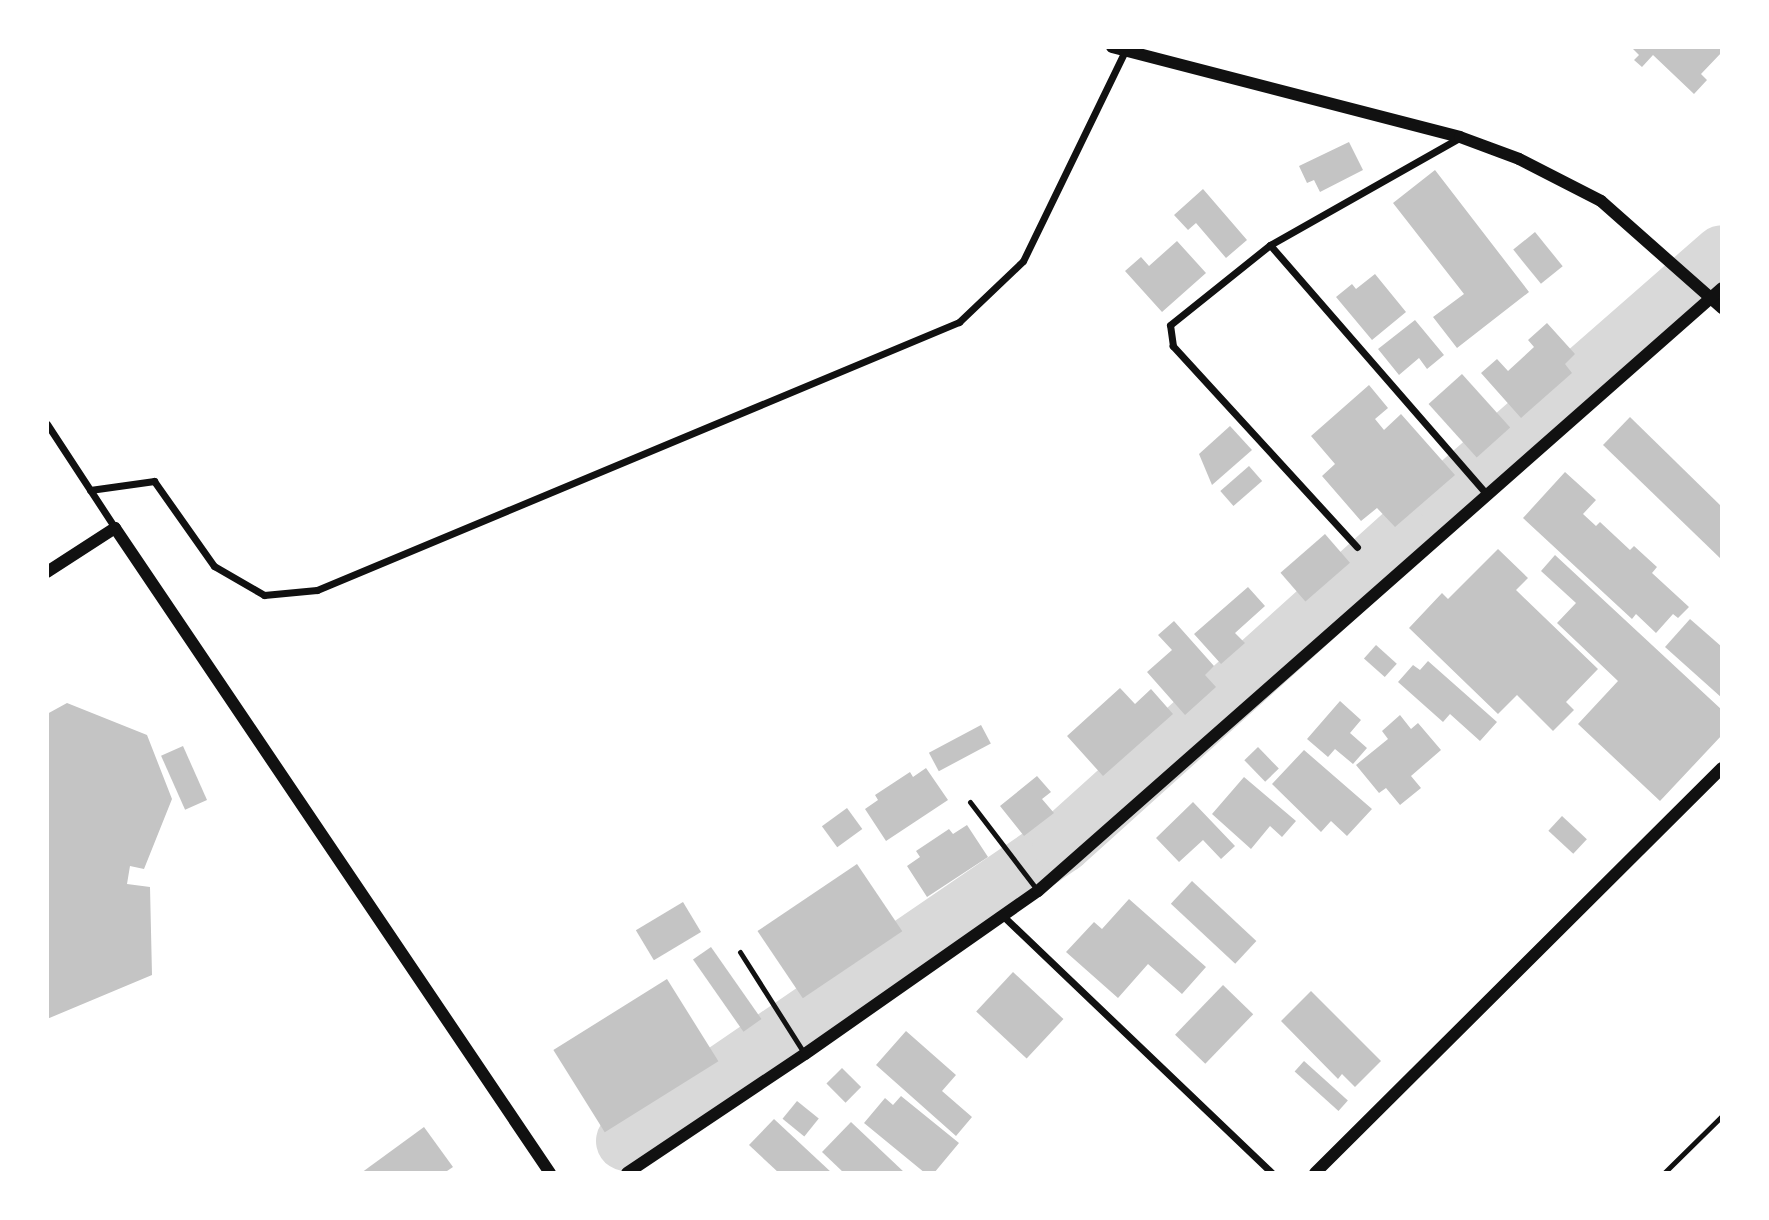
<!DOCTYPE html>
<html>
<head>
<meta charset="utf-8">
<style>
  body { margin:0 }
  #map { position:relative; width:1769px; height:1220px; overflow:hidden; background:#fff; font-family:Poppins,sans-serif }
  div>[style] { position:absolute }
  .river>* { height:60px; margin:-30px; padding:0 30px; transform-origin:30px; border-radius:30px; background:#d9d9d9 }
  .building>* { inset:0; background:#c4c4c4; transform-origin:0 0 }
  .path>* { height:4.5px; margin:-2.25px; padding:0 2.25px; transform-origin:2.25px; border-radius:2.25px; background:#111 }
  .service>* { height:5px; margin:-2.5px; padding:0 2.5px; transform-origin:2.5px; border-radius:2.5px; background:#111 }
  .minor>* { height:7px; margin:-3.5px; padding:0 3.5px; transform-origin:3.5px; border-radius:3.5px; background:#111 }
  .tertiary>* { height:12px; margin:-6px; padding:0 6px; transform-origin:6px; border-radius:6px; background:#111 }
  span { translate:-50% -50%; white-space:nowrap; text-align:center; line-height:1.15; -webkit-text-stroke:7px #fff; paint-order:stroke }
  .frame { position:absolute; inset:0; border:49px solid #fff; pointer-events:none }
</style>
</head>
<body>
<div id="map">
  <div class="river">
    <div style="left:626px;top:1141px;width:528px;rotate:-34.35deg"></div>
    <div style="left:1062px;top:843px;width:517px;rotate:-42.02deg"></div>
    <div style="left:1446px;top:497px;width:367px;rotate:-41.2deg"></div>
  </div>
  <div class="building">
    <div style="clip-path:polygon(1631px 47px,1722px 47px,1722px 52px,1701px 74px,1707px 80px,1694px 94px,1653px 55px,1642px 67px,1634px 60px,1639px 55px)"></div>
    <div style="clip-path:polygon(1349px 142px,1363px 170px,1320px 192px,1314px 180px,1307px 183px,1299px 166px)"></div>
    <div style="clip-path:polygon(1435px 170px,1529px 292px,1457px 348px,1433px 317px,1464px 294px,1393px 203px)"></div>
    <div style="clip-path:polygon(1203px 189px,1247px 240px,1226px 258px,1196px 223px,1188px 230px,1174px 215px)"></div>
    <div style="left:1535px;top:232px;width:44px;height:28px;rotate:51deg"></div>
    <div style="clip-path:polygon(1177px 241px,1206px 273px,1162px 312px,1125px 271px,1141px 257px,1149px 266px)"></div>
    <div style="clip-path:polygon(1375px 274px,1406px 312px,1372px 340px,1336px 297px,1352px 284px,1356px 289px)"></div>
    <div style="clip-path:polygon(1415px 320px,1444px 355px,1427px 369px,1419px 358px,1399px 375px,1378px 349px)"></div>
    <div style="clip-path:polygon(1547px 323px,1575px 354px,1565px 364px,1572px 373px,1521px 418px,1481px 373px,1497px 359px,1508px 371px,1534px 347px,1528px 340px)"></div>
    <div style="left:1462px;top:374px;width:72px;height:45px;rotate:48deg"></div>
    <div style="clip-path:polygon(1369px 385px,1388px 408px,1375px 419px,1384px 430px,1401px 414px,1455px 475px,1395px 527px,1377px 508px,1361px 521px,1322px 476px,1335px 464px,1311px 436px)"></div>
    <div style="clip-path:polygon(1630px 417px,1722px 507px,1722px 560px,1603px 445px)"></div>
    <div style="clip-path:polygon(1230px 426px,1252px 450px,1212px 485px,1199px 454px)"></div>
    <div style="left:1249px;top:466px;width:20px;height:38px;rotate:49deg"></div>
    <div style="clip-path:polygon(1565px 472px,1596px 500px,1583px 514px,1596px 526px,1600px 522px,1630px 550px,1634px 546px,1657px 567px,1652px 573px,1689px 607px,1678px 618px,1673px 614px,1656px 633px,1636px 614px,1632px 619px,1523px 518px)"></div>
    <div style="left:1325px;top:534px;width:38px;height:59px;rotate:49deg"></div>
    <div style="clip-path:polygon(1498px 549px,1528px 578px,1516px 590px,1598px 669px,1566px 702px,1574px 710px,1553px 731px,1517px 695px,1498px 714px,1409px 628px,1442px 593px,1448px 599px)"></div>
    <div style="clip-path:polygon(1555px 555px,1722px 710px,1722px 735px,1660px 801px,1578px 724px,1618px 681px,1557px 623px,1576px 603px,1541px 571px)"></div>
    <div style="clip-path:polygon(1248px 587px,1265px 606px,1235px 633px,1245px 643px,1221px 664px,1194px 634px)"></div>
    <div style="clip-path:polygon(1690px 619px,1722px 647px,1722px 698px,1665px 647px)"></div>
    <div style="clip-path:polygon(1174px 621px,1214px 666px,1205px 675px,1216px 687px,1185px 715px,1147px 672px,1172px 650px,1158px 635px)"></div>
    <div style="left:1376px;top:645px;width:28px;height:18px;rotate:42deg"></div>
    <div style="clip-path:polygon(1428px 661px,1497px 722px,1480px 741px,1450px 714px,1443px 722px,1398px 682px,1413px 665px,1420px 670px)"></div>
    <div style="clip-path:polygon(1120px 688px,1135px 704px,1151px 689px,1173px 714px,1103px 776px,1067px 736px)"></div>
    <div style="clip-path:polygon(1340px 701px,1361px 720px,1350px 733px,1367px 748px,1353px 764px,1335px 749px,1328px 757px,1307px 739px)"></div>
    <div style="clip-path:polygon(67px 703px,147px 735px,172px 799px,144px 869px,130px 866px,127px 884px,150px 887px,152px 975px,47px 1019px,47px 714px)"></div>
    <div style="clip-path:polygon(1400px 715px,1411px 729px,1418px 723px,1441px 750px,1411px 776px,1421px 788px,1400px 805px,1386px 788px,1379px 793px,1356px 765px,1388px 739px,1382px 731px)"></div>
    <div style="left:981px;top:725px;width:21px;height:59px;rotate:62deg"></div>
    <div style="left:183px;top:746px;width:59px;height:24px;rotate:66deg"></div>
    <div style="left:1258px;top:747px;width:30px;height:19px;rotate:46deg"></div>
    <div style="clip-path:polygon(1304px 750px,1372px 809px,1347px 836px,1331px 821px,1321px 832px,1272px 784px)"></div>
    <div style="clip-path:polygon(926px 768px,948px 800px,886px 841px,865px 809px,878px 800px,875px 795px,910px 772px,913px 777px)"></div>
    <div style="clip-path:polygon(1037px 776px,1051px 792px,1042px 799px,1054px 813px,1024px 836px,1000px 806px)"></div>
    <div style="clip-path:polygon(1244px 777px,1296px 821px,1282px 837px,1270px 826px,1251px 849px,1212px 814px)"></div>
    <div style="clip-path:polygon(1193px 802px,1235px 846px,1221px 859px,1203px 840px,1179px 862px,1156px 838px)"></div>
    <div style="left:847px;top:808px;width:26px;height:31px;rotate:54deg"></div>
    <div style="left:1562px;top:816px;width:34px;height:20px;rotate:43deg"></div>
    <div style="clip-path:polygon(967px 825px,988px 857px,927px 897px,907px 866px,920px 857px,916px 851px,949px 829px,953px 834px)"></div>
    <div style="left:857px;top:864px;width:81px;height:120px;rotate:56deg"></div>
    <div style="left:1192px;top:881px;width:88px;height:31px;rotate:43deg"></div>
    <div style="clip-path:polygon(1129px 899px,1206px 967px,1182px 994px,1148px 964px,1118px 998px,1066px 952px,1094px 922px,1102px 929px)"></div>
    <div style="left:683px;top:902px;width:35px;height:55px;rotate:59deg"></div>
    <div style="left:711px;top:947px;width:88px;height:22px;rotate:55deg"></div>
    <div style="left:1013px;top:972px;width:69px;height:54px;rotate:43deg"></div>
    <div style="left:667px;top:979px;width:97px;height:134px;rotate:58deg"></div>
    <div style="left:1223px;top:985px;width:42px;height:69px;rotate:44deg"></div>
    <div style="clip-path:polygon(1311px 991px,1381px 1061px,1355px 1087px,1342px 1074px,1338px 1079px,1281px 1021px)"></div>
    <div style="clip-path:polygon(906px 1031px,956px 1075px,942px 1091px,972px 1117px,956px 1136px,876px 1065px)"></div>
    <div style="left:1304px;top:1061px;width:59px;height:14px;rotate:42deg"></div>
    <div style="left:842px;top:1068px;width:27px;height:22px;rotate:45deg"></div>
    <div style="clip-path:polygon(901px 1096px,959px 1143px,934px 1173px,925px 1173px,864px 1123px,885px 1098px,893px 1105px)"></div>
    <div style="left:797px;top:1101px;width:28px;height:23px;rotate:39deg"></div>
    <div style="clip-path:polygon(774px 1119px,832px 1173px,779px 1173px,749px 1145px)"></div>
    <div style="clip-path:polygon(851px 1122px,905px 1173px,844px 1173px,822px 1152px)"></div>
    <div style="clip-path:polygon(424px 1127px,453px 1167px,444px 1173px,361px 1173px)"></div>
  </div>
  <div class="path">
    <div style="left:1664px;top:1173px;width:81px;rotate:-44.5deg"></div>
  </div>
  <div class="service">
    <div style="left:970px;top:802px;width:112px;rotate:52.6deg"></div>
    <div style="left:740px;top:952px;width:120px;rotate:57.6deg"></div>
  </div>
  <div class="minor">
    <div style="left:1270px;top:245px;width:331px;rotate:49deg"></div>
    <div style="left:47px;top:424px;width:124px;rotate:56.8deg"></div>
    <div style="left:90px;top:490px;width:65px;rotate:-8deg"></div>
    <div style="left:154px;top:481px;width:104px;rotate:54.8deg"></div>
    <div style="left:214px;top:566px;width:58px;rotate:30.1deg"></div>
    <div style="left:264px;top:595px;width:53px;rotate:-5.4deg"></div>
    <div style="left:317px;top:590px;width:696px;rotate:-22.66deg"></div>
    <div style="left:959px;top:322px;width:88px;rotate:-43.6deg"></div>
    <div style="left:1023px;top:261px;width:233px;rotate:-64.1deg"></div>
    <div style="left:1357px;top:547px;width:273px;rotate:-132.5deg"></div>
    <div style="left:1173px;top:346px;width:21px;rotate:-98deg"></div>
    <div style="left:1170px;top:325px;width:128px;rotate:-38.7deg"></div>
    <div style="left:1270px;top:245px;width:217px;rotate:-29.5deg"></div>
    <div style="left:1003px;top:916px;width:372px;rotate:43.7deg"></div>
  </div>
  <div class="tertiary">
    <div style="left:1112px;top:47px;width:359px;rotate:14.5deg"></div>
    <div style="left:1460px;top:137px;width:63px;rotate:20.4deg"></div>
    <div style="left:1519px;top:159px;width:92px;rotate:27.1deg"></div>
    <div style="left:1601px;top:201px;width:162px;rotate:41.5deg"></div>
    <div style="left:47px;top:572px;width:81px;rotate:-32.9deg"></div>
    <div style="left:115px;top:528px;width:778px;rotate:56deg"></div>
    <div style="left:627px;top:1173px;width:214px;rotate:-33.8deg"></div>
    <div style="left:805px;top:1054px;width:284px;rotate:-35deg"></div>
    <div style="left:1038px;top:891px;width:912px;rotate:-41.4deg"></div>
    <div style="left:1315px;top:1173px;width:574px;rotate:-44.86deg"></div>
  </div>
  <div class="frame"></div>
</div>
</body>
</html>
